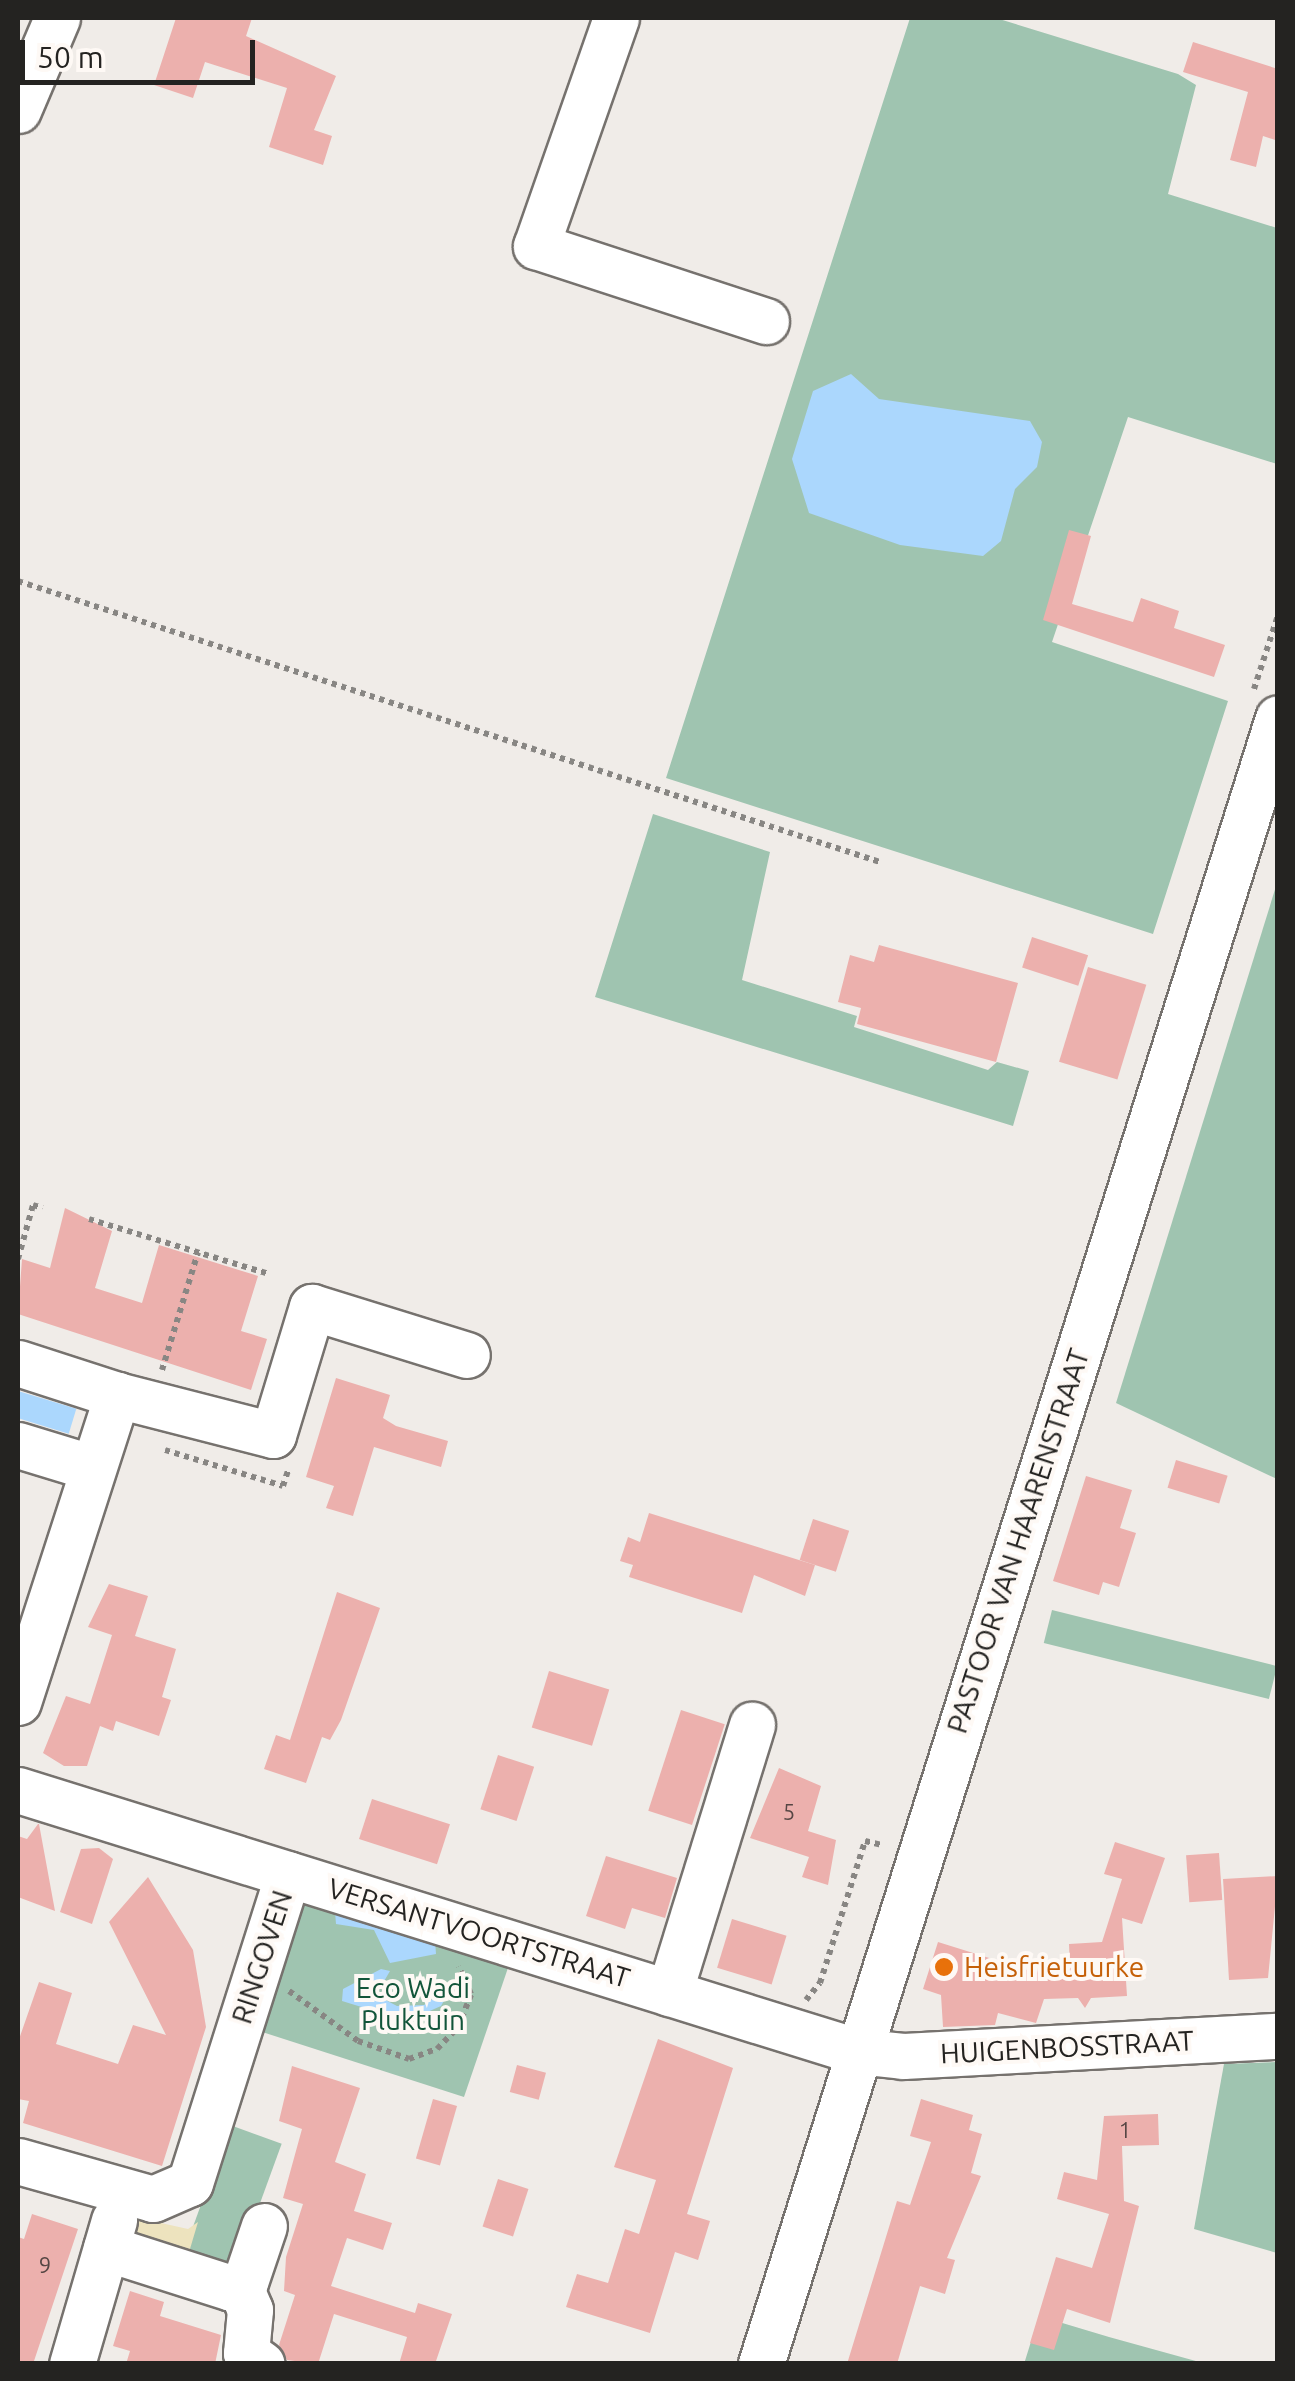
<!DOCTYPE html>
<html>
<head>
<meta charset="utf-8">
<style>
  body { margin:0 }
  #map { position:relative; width:1295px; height:2381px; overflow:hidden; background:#f0ece8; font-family:Ubuntu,sans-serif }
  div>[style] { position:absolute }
  .green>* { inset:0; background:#9fc4b0; transform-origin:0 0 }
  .sand>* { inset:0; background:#ede3be }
  .water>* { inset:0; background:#abd7fd; transform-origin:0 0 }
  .building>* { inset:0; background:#ecb0ad; transform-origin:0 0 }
  .path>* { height:6px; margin-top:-3px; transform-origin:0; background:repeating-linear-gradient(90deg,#888683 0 5px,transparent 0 10px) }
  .roads { filter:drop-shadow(2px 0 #76726e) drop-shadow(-2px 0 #76726e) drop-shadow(0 2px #76726e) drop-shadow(0 -2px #76726e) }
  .minor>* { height:45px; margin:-22.5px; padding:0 22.5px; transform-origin:22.5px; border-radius:22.5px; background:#fff }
  .dots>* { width:28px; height:28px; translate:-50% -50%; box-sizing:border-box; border:5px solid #fef9f5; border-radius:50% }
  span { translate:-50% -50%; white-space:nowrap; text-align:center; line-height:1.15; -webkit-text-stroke:8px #fef9f5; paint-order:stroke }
  .number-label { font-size:22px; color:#564644 }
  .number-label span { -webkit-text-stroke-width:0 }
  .street-label { font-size:28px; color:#242321 }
  .food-label { font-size:28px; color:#c56008 }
  .left { translate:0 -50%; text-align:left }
  .park-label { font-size:28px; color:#12553a }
  .frame { position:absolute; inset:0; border:20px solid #242321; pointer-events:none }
  .scale { position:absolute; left:20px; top:40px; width:235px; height:45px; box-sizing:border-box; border:5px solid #242321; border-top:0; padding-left:12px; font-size:30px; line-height:35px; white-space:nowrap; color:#242321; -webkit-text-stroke:8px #fef9f5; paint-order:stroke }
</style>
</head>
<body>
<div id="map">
  <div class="green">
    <div style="clip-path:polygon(910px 18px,996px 18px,1178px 74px,1196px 85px,1168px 194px,1277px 228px,1277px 464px,1128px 417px,1052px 642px,1228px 701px,1153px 934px,666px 778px)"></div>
    <div style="clip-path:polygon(653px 814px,770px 852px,742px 980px,857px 1016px,854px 1027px,988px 1070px,997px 1062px,1029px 1071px,1013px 1126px,595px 997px)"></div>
    <div style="clip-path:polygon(1277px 883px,1277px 1479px,1116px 1403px)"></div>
    <div style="left:1052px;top:1610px;width:232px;height:34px;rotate:14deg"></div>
    <div style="clip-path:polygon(307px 1899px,511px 1959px,464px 2097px,256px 2030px,296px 1906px)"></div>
    <div style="clip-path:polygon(1277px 2062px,1278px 2062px,1277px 2253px,1194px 2229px,1224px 2064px)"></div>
    <div style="left:230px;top:2125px;width:55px;height:141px;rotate:20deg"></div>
    <div style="clip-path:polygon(1039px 2316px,1109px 2337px,1203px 2363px,1024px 2364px)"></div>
  </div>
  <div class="sand">
    <div style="clip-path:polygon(134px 2217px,188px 2229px,198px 2222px,187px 2259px,134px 2242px)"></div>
  </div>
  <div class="water">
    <div style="clip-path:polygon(851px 374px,879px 399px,1030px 421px,1042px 442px,1037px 467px,1015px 489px,1001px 541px,983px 556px,900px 545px,809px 513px,792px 459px,813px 391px)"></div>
    <div style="left:18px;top:1391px;width:61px;height:26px;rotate:17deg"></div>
    <div style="clip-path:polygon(335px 1912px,435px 1940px,436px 1954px,390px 1963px,374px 1930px,336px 1924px)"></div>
    <div style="clip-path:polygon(381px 1969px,390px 1971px,376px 1995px,397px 2006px,424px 2005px,453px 1985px,441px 2006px,407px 2021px,342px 2001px,343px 1989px)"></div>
  </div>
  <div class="building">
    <div style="clip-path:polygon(176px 18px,252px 18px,246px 36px,336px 76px,314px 130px,332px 136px,323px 165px,269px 147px,287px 88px,205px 62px,193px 98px,154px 85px)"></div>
    <div style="clip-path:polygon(1193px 42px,1278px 69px,1278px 141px,1263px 136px,1256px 167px,1230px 160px,1248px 92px,1183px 72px)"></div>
    <div style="clip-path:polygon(1069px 530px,1091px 536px,1072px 604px,1133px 622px,1141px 598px,1179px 611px,1174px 628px,1225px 645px,1214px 677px,1043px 620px)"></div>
    <div style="left:1032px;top:937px;width:59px;height:32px;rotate:18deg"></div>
    <div style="clip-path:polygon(879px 945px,1018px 983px,996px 1062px,857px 1024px,861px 1008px,838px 1002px,850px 955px,874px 962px)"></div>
    <div style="left:1088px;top:967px;width:61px;height:99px;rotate:17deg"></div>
    <div style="clip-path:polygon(65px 1208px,112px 1231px,95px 1288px,142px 1303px,159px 1245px,258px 1276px,241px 1331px,267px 1339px,251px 1390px,18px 1314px,22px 1259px,50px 1268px)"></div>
    <div style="clip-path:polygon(336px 1378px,390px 1395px,383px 1418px,396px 1426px,448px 1441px,441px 1467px,374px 1447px,353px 1516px,326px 1508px,334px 1486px,306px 1477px)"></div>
    <div style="left:1176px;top:1460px;width:54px;height:29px;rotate:17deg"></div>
    <div style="clip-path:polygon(1086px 1476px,1132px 1490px,1120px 1528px,1136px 1533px,1119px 1587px,1103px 1582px,1099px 1595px,1053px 1581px)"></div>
    <div style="clip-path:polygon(649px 1513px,815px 1565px,805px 1596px,754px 1575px,742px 1613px,629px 1577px,633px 1565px,620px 1561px,628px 1537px,640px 1542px)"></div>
    <div style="left:813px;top:1519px;width:38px;height:43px;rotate:18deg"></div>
    <div style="clip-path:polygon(109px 1584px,148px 1596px,135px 1636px,176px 1649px,162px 1697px,171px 1700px,159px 1736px,116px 1721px,113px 1731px,100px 1726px,87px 1766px,64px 1766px,43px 1753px,66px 1696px,90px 1704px,112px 1635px,88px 1627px)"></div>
    <div style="clip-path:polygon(337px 1592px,380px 1608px,341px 1720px,330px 1740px,322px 1737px,306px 1783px,264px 1769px,276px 1735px,290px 1740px)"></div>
    <div style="left:549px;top:1671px;width:63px;height:59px;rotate:17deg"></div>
    <div style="left:681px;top:1710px;width:46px;height:106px;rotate:18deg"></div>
    <div style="left:498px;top:1755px;width:38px;height:57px;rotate:18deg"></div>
    <div style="clip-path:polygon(779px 1768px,821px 1786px,808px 1831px,836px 1840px,828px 1885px,802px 1877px,809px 1857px,750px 1838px)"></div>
    <div style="left:372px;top:1799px;width:82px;height:42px;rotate:18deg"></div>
    <div style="clip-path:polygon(38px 1824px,39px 1824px,55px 1911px,18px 1897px,18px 1836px,27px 1839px)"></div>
    <div style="clip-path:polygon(1115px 1842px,1165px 1858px,1142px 1924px,1122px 1918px,1127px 1996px,1091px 1998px,1085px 2008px,1078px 1998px,1044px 1999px,1036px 2023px,998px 2013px,995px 2025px,943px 2027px,941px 1995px,923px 1989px,938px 1942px,1037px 1973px,1041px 1960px,1070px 1969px,1069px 1944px,1102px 1942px,1122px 1879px,1104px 1874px)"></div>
    <div style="clip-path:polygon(99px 1848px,113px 1859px,92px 1924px,60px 1912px,81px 1849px)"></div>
    <div style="left:1219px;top:1853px;width:47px;height:33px;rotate:86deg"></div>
    <div style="clip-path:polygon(606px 1856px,677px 1878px,665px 1918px,632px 1908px,625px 1929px,586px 1916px)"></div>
    <div style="clip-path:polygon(1278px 1876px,1268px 1978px,1229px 1980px,1223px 1879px)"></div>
    <div style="clip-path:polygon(148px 1877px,193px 1950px,206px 2027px,162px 2166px,23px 2123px,29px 2101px,18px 2099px,18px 2042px,39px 1982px,72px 1993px,56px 2044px,118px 2064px,133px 2025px,166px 2035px,109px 1922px)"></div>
    <div style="left:732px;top:1919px;width:57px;height:51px;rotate:17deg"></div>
    <div style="clip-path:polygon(658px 2039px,733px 2068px,687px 2214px,710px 2221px,698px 2260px,675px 2252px,650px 2333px,566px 2307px,577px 2274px,608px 2283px,625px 2229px,639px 2234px,656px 2180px,614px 2167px)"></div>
    <div style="left:517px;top:2065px;width:30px;height:28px;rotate:15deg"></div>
    <div style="clip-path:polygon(292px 2066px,360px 2088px,335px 2162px,366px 2174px,354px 2211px,392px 2223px,383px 2250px,347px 2238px,331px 2286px,415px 2313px,418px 2303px,452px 2314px,435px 2364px,399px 2364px,407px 2337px,334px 2314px,318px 2364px,287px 2360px,279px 2345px,295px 2295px,284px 2291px,286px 2257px,303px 2204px,283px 2198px,302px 2129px,279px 2121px)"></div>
    <div style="left:433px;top:2099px;width:25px;height:62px;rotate:16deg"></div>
    <div style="clip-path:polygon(921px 2099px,973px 2115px,969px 2130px,982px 2134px,971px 2173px,981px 2176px,947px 2258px,955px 2260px,945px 2294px,920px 2286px,897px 2364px,847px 2364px,897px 2201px,910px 2205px,931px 2142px,910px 2136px)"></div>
    <div style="clip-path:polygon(1158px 2114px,1159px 2145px,1122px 2146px,1124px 2201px,1139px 2206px,1110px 2323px,1067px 2309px,1054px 2350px,1030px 2343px,1056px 2257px,1092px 2268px,1109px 2214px,1057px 2199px,1064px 2172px,1097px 2180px,1104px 2116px)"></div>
    <div style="left:498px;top:2179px;width:32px;height:50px;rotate:18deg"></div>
    <div style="clip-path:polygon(32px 2214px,78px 2229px,33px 2364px,18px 2364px,18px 2237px,24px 2239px)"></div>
    <div style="clip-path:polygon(130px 2291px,164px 2302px,160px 2316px,221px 2335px,215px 2364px,126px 2364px,130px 2351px,113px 2346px)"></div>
  </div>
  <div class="path">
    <div style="left:18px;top:581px;width:907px;rotate:18.06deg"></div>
    <div style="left:1254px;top:689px;width:78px;rotate:-72deg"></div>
    <div style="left:89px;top:1219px;width:188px;rotate:17deg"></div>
    <div style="left:18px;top:1259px;width:56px;rotate:-74.5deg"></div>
    <div style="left:33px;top:1205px;width:10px;rotate:17deg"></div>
    <div style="left:162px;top:1370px;width:123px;rotate:-73deg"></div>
    <div style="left:165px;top:1450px;width:123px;rotate:17deg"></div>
    <div style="left:283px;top:1486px;width:19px;rotate:-72deg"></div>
    <div style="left:289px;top:1991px;width:85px;rotate:35.9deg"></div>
    <div style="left:358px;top:2041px;width:54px;rotate:19.4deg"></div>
    <div style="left:409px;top:2059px;width:30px;rotate:-20deg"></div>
    <div style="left:437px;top:2049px;width:30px;rotate:-46deg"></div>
    <div style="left:458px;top:2027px;width:35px;rotate:-68deg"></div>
    <div style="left:471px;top:1994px;width:30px;rotate:-114deg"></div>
    <div style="left:806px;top:2000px;width:22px;rotate:-51deg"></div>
    <div style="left:820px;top:1983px;width:149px;rotate:-72.4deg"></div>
    <div style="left:865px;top:1841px;width:18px;rotate:13deg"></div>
  </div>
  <div class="roads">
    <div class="minor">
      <div style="left:616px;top:18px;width:242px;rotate:109.3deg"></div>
      <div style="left:536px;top:246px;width:242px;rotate:18.1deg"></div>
      <div style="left:18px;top:110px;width:100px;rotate:-67deg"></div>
      <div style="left:18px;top:1363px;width:104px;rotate:17.9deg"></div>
      <div style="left:18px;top:1445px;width:78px;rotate:17deg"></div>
      <div style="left:18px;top:1702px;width:323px;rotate:-72.1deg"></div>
      <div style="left:117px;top:1395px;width:161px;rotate:14.4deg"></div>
      <div style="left:273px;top:1435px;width:134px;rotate:-73.1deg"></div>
      <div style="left:312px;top:1307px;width:162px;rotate:17.2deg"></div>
      <div style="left:18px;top:1790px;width:878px;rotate:17.3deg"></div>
      <div style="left:856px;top:2051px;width:47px;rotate:6.1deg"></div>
      <div style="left:903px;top:2056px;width:376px;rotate:-3.1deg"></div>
      <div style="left:669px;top:1993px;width:281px;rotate:-72.8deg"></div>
      <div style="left:18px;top:2161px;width:140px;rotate:15.7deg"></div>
      <div style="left:153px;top:2199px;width:40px;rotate:-23.4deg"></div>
      <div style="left:190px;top:2183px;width:324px;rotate:-72.4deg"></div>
      <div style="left:106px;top:2248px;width:131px;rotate:17.7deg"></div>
      <div style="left:231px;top:2288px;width:15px;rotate:-23deg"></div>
      <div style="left:245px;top:2282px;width:59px;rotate:-71.3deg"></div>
      <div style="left:239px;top:2284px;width:28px;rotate:67deg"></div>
      <div style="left:250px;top:2310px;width:43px;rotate:95.3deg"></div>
      <div style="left:246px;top:2353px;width:19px;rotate:35deg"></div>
      <div style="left:72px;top:2364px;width:150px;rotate:-73.7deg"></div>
      <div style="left:761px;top:2364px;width:1725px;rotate:-72.56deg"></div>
    </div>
  </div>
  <div class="dots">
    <div style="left:944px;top:1967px;background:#e8710a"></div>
  </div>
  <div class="number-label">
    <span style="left:789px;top:1812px">5</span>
    <span style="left:1125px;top:2130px">1</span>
    <span style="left:45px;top:2265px">9</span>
  </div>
  <div class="street-label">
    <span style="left:1018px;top:1541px;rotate:-72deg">PASTOOR VAN HAARENSTRAAT</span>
    <span style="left:479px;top:1933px;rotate:17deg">VERSANTVOORTSTRAAT</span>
    <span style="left:262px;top:1957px;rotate:-72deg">RINGOVEN</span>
    <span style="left:1067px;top:2047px;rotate:-3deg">HUIGENBOSSTRAAT</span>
  </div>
  <div class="food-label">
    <span class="left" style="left:964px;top:1967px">Heisfrietuurke</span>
  </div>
  <div class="park-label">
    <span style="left:413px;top:2004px">Eco Wadi<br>Pluktuin</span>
  </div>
  <div class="frame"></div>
  <div class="scale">50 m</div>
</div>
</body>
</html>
